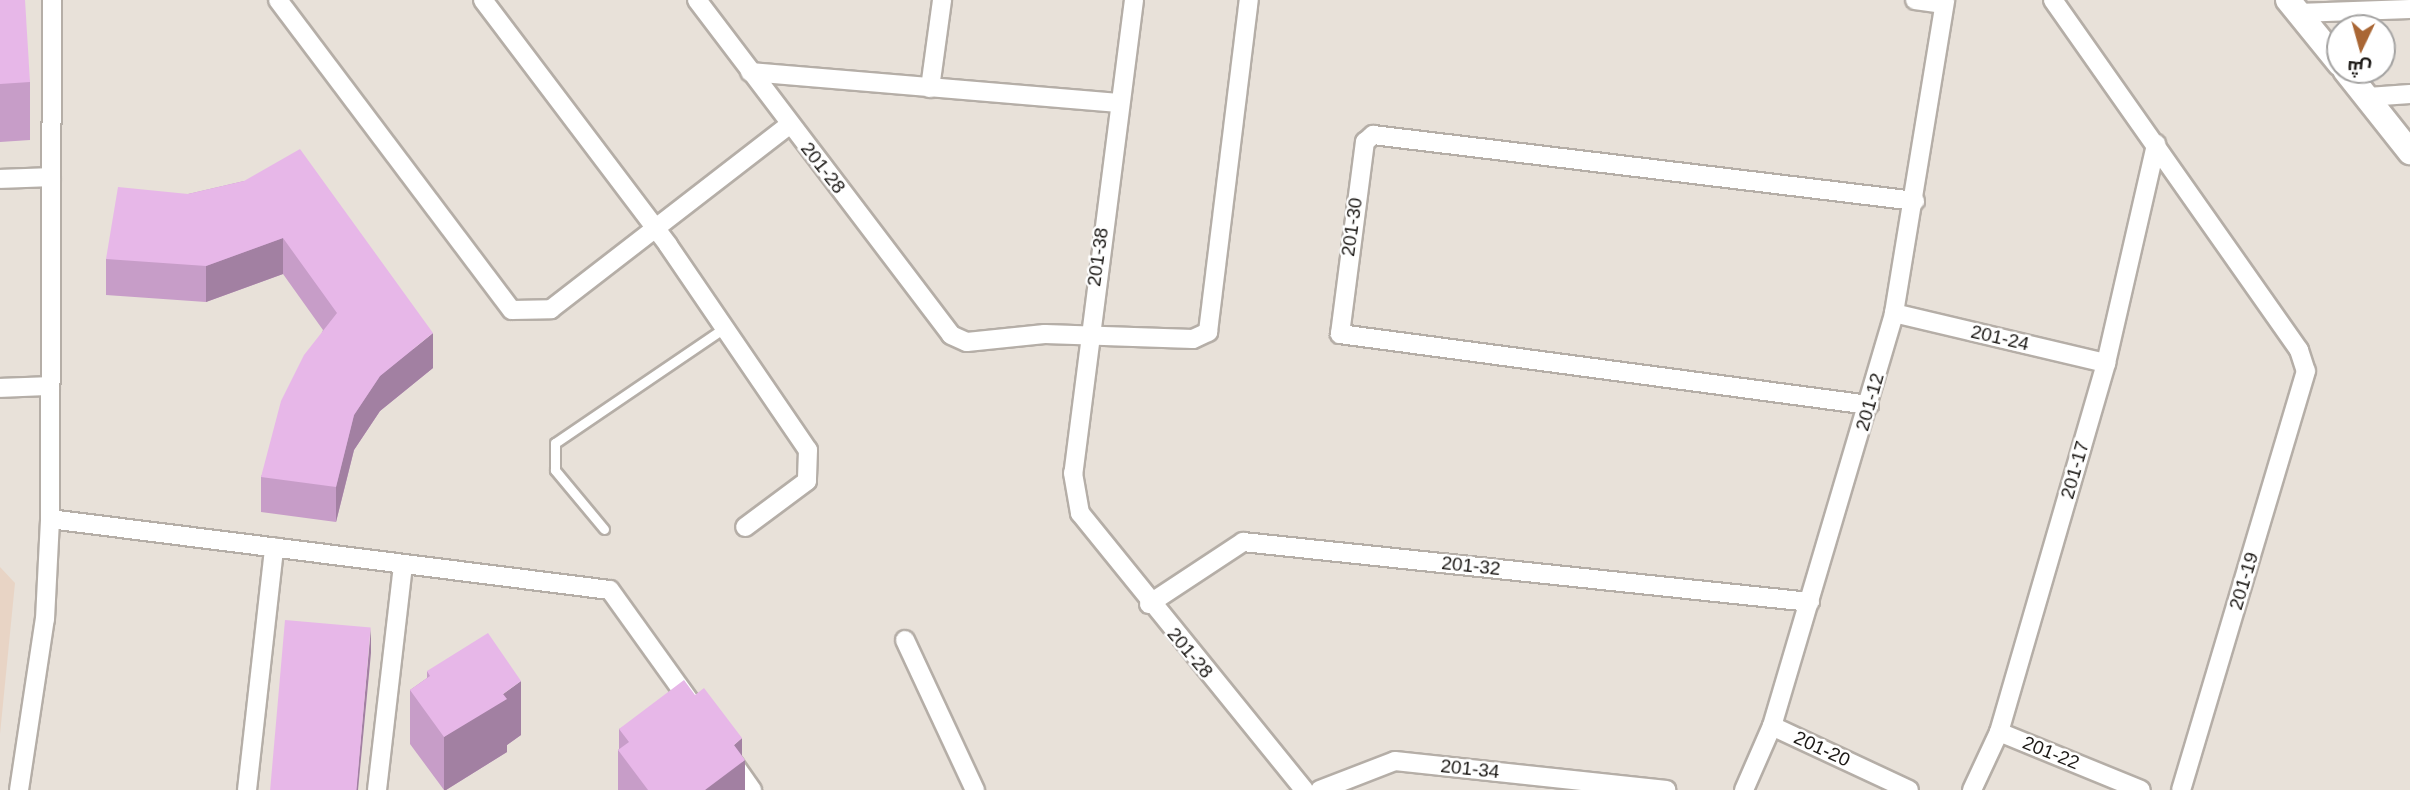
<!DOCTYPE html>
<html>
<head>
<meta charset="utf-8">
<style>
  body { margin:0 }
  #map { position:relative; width:2410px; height:790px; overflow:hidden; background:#e8e1d9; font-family:Helvetica,Cairo,sans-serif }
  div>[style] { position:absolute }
  .education>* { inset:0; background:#e8d4c5 }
  .roads { filter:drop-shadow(2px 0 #b5aea7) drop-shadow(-2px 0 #b5aea7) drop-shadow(0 2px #b5aea7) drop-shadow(0 -2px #b5aea7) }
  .service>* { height:9px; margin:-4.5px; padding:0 4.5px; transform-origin:4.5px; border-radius:4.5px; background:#fff }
  .minor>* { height:18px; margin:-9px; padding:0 9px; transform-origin:9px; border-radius:9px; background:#fff }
  .secondary>* { height:24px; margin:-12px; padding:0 12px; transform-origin:12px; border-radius:12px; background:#fff }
  .wall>* { inset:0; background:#c79dc8 }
  .shaded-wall>* { inset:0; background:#a280a2 }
  .building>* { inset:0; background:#e7b7e8; transform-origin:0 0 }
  span { translate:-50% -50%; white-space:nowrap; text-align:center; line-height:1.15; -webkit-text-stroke:5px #fff; paint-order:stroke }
  .street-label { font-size:19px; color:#1c1916 }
  .north { position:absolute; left:2326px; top:14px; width:70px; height:70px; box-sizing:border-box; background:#fff; border:2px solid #a4a3a2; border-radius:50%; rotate:185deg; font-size:19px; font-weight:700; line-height:28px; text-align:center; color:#1c1916 }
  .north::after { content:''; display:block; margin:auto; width:24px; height:32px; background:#a96634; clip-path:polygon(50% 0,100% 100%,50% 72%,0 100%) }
</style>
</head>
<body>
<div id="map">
  <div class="education">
    <div style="clip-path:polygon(0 567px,15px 583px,0 734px)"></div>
  </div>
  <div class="roads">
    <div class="service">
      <div style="left:604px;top:529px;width:77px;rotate:-129.7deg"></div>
      <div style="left:555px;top:470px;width:27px;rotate:-90deg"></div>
      <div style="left:555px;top:443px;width:204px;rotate:-34.2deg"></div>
    </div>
    <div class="minor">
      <div style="left:278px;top:0;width:388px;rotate:53deg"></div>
      <div style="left:512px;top:310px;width:39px;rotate:-1deg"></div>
      <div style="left:551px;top:309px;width:301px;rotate:-37.7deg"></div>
      <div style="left:483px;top:0;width:307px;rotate:52.9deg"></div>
      <div style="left:668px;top:245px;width:248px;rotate:55.7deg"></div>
      <div style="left:808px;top:450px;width:31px;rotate:92deg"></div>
      <div style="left:807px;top:481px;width:77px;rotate:143.4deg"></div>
      <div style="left:697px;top:0;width:420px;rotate:52.8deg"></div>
      <div style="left:951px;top:335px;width:17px;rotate:24deg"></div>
      <div style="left:967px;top:342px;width:78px;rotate:-5.9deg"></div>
      <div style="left:1045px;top:334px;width:148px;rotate:1.9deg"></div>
      <div style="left:1193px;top:339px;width:17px;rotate:-25deg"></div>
      <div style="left:1208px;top:332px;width:335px;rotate:-83deg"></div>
      <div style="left:1134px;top:0;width:477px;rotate:97.3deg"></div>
      <div style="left:1073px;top:473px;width:41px;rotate:80.1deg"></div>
      <div style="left:1080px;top:513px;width:356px;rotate:51deg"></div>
      <div style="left:1915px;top:0;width:29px;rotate:8deg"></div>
      <div style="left:2053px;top:0;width:428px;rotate:54.9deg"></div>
      <div style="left:2299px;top:350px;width:22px;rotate:72deg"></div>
      <div style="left:2306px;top:371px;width:437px;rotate:106.6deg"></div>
      <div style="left:2298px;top:13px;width:112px;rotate:-2deg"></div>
      <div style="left:750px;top:72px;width:370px;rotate:4.8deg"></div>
      <div style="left:930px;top:88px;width:89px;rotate:-82.2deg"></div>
      <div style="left:2368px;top:97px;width:42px;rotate:-4.1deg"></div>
      <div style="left:0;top:179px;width:51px;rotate:-2.2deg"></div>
      <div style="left:1894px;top:313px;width:218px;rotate:13.3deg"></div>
      <div style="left:0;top:388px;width:50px;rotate:-2.3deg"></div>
      <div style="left:1869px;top:405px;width:534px;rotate:-172.36deg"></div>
      <div style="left:1340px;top:334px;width:194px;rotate:-82.6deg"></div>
      <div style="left:1365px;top:142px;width:11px;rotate:-41deg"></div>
      <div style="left:1373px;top:135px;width:546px;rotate:6.94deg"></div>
      <div style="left:50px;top:519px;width:564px;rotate:7.23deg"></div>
      <div style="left:610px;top:590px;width:139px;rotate:54.4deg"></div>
      <div style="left:1149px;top:604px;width:113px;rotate:-33.4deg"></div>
      <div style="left:1243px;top:542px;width:570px;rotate:6.04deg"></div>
      <div style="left:905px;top:640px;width:166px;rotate:65deg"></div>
      <div style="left:1772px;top:726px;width:151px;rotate:25deg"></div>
      <div style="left:1999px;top:732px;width:153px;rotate:22.2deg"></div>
      <div style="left:731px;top:760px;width:37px;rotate:55deg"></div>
      <div style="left:19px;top:790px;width:173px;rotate:-81.4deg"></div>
      <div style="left:45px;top:619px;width:100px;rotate:-87.1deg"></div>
      <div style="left:50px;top:519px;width:519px;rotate:-89.78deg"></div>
      <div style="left:247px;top:790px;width:244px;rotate:-83.6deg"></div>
      <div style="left:377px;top:790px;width:227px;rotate:-83.4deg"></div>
      <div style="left:1320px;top:790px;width:80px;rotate:-21.1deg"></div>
      <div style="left:1395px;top:761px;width:273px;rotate:6.1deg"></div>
      <div style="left:1744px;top:790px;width:70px;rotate:-66.4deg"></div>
      <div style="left:1772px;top:726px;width:431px;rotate:-73.5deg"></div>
      <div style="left:1894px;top:313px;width:317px;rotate:-80.7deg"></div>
      <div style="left:1972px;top:790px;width:64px;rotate:-65deg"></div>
      <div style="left:1999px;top:732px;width:384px;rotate:-73.8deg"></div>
      <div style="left:2106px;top:363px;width:225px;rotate:-77.1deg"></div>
    </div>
    <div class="secondary">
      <div style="left:2288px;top:0;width:82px;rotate:50.9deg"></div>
      <div style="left:2345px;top:70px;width:105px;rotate:51.6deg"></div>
    </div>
  </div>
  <div class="wall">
    <div style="clip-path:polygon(0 0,30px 82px,30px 140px,0 142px)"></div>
    <div style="clip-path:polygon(244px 181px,433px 368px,380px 411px,354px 450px,336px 522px,261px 512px,261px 477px,323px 330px,283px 274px,206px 302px,106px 295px,106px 259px,188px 194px)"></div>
    <div style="clip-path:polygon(427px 671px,521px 735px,507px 745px,507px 752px,446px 790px,444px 790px,410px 744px,410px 690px,427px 678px)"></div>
    <div style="clip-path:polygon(695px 695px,742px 757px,745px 790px,618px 790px,618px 750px,619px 749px,619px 729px)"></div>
  </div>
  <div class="shaded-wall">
    <div style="clip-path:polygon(283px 238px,283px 274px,206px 302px,206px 266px)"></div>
    <div style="clip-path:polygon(433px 333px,433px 368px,380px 411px,354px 450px,336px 522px,336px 487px,354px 415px,380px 376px)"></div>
    <div style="clip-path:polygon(371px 628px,371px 653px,358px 790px,356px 790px)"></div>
    <div style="clip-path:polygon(521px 681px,521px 735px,507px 745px,507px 752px,446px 790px,444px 790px,444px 737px)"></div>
    <div style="clip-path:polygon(742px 738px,742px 762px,745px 760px,745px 790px,705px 790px,734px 745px)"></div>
  </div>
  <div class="building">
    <div style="clip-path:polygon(0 0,25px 0,30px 82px,0 84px)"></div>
    <div style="clip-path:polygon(300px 149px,433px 333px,380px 376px,354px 415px,336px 487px,261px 477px,281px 401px,304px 355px,337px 313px,283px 238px,206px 266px,106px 259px,118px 187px,188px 194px,244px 181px)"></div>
    <div style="left:285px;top:620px;width:86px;height:171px;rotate:5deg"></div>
    <div style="clip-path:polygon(488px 633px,521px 681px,503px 694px,507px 699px,444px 737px,410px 690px,430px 676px,427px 671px)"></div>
    <div style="clip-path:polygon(684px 680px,695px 695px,704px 688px,742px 738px,734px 745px,745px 760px,705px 790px,648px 790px,618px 750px,629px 742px,619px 729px)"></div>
  </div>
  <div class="street-label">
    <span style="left:823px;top:168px;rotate:52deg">201-28</span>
    <span style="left:1352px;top:227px;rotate:-82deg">201-30</span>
    <span style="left:1098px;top:257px;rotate:-82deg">201-38</span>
    <span style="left:2000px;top:338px;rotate:13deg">201-24</span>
    <span style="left:1870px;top:402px;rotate:-74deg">201-12</span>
    <span style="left:2075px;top:470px;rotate:-74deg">201-17</span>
    <span style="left:1471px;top:566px;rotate:6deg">201-32</span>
    <span style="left:2244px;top:581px;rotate:-73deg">201-19</span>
    <span style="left:1190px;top:653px;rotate:50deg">201-28</span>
    <span style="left:1822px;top:749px;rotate:25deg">201-20</span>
    <span style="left:2051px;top:753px;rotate:22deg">201-22</span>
    <span style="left:1470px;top:769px;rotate:6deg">201-34</span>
  </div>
  <div class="north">ش</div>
</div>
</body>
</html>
